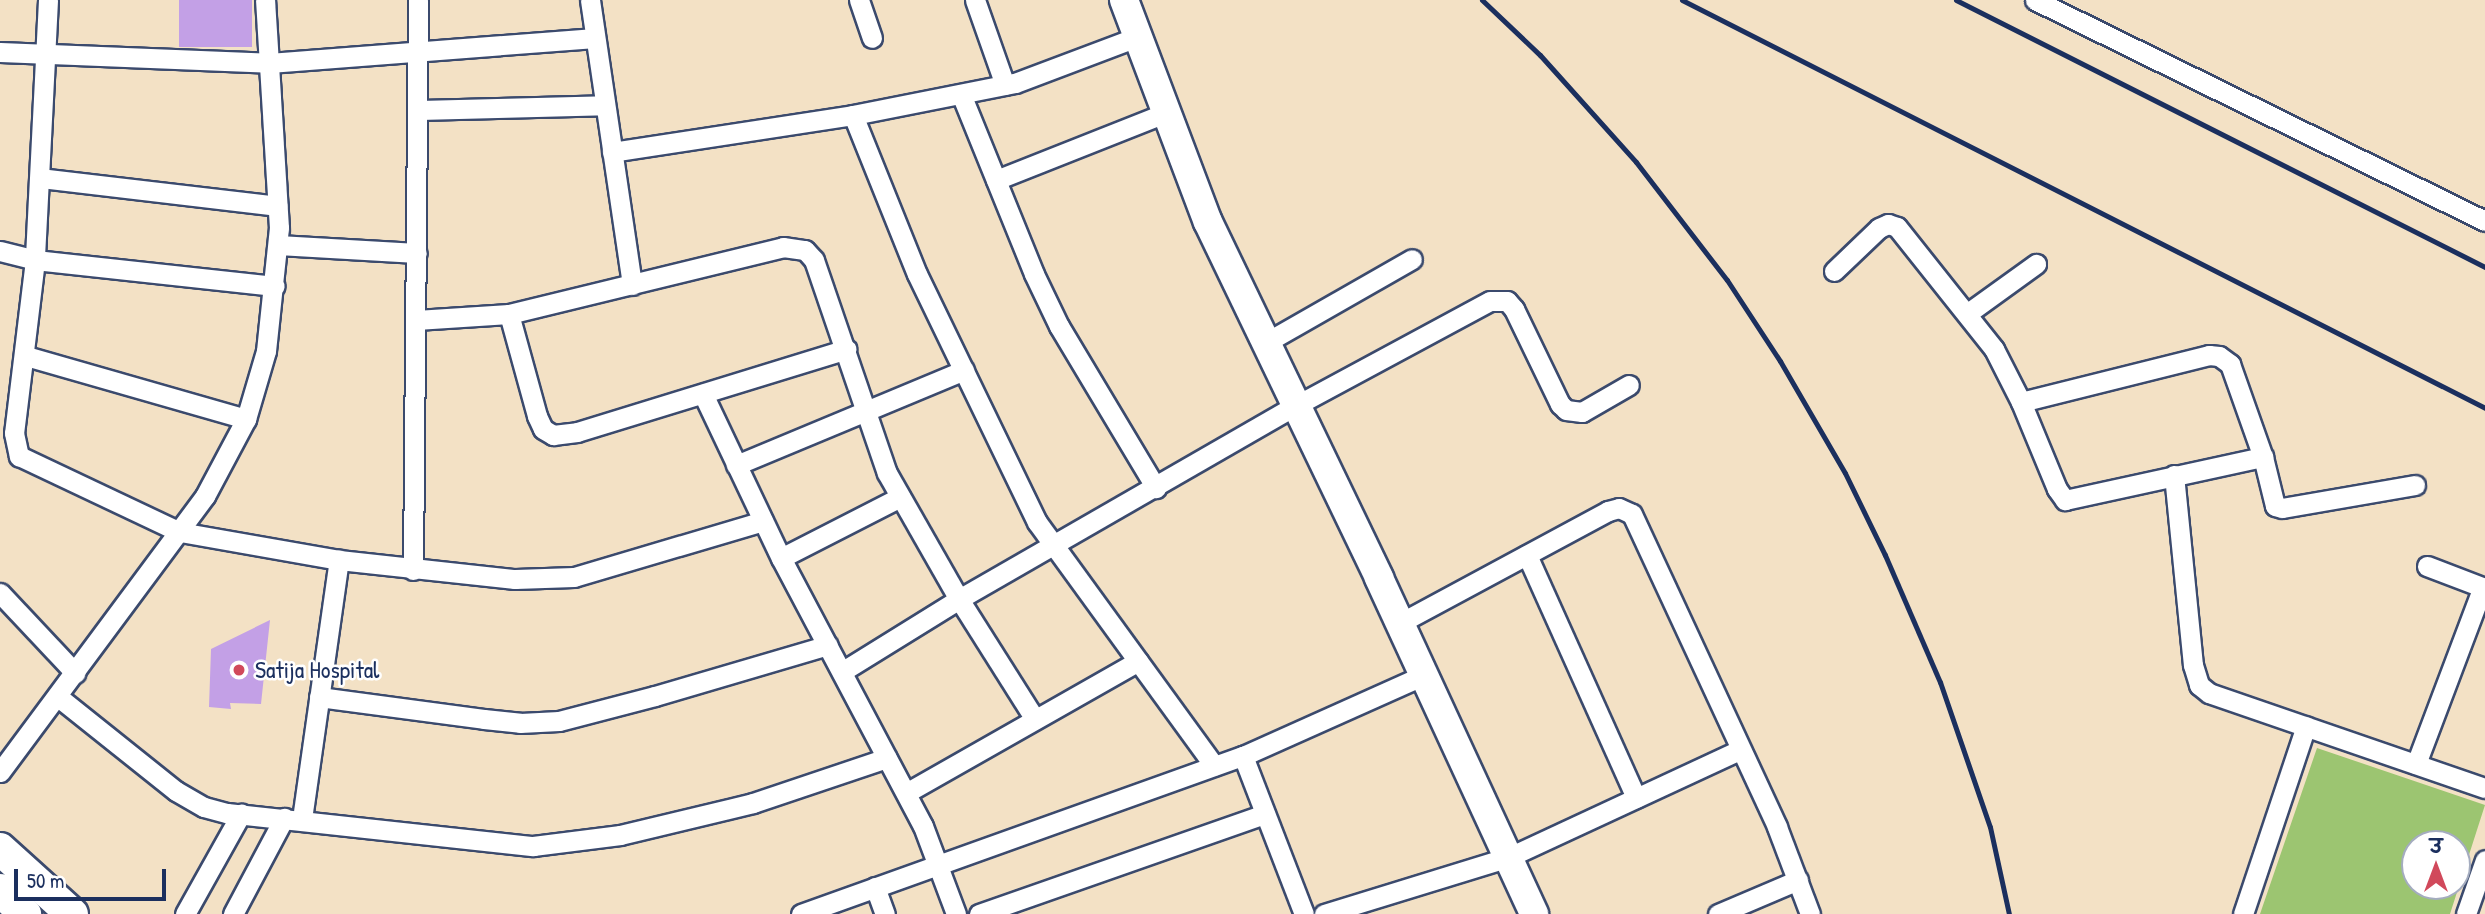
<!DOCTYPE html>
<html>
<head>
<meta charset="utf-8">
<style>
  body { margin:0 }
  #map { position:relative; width:2485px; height:914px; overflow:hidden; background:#f3e1c5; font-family:"Patrick Hand","Playpen Sans Deva",sans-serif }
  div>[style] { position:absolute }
  .green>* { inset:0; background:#9cc571 }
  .building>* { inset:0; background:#c3a0e6; transform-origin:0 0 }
  .roads { filter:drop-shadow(2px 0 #3b4a6d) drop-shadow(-2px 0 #3b4a6d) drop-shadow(0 2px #3b4a6d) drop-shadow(0 -2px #3b4a6d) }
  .street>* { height:19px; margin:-9.5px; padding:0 9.5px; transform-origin:9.5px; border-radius:9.5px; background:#fff }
  .secondary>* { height:28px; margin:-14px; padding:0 14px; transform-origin:14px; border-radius:14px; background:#fff }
  .primary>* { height:32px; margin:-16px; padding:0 16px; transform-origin:16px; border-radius:16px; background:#fff }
  .rail>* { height:5px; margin:-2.5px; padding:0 2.5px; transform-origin:2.5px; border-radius:2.5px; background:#1b2f5e }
  .dots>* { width:19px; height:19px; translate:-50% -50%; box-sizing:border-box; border:4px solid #fff; border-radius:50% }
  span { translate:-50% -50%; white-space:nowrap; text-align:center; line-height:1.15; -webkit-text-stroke:5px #fff; paint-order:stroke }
  .poi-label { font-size:24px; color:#1b2f5e }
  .left { translate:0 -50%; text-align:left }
  .north { position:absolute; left:2401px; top:830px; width:70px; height:70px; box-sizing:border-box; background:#fff; border:2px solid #a4acbf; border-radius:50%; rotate:0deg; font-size:19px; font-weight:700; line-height:28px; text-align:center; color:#1b2f5e }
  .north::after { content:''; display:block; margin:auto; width:24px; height:32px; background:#d1495b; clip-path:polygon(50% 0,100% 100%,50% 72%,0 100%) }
  .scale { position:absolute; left:14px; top:869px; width:152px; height:32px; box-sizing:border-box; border:4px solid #1b2f5e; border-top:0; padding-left:9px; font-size:21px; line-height:24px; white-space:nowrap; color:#1b2f5e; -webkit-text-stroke:5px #fff; paint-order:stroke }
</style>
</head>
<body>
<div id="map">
  <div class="green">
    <div style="clip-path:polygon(evenodd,2317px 748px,2485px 805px,2450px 914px,2260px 914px,2317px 748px,2415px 844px,2457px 844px,2457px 886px,2415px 886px,2415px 844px)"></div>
  </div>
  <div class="building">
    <div style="left:179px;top:0;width:73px;height:47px"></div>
    <div style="clip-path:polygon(270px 620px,261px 704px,230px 703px,231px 709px,209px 707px,211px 649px)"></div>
  </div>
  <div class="roads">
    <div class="street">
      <div style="left:48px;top:0;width:260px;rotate:92.9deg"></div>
      <div style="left:35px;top:260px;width:174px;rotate:96.9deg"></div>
      <div style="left:14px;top:433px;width:24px;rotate:78deg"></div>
      <div style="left:19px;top:456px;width:178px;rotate:25.3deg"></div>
      <div style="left:180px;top:532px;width:161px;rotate:10deg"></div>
      <div style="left:339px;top:560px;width:177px;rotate:6.2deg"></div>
      <div style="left:515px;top:579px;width:59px;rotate:-1.9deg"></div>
      <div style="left:574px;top:577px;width:197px;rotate:-16.5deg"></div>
      <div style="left:590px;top:0;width:288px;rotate:81.6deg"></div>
      <div style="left:859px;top:0;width:40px;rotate:71.1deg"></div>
      <div style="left:975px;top:0;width:90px;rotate:70.6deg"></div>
      <div style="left:2035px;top:0;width:501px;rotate:26.16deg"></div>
      <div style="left:0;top:52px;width:269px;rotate:2.3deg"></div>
      <div style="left:269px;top:63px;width:327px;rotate:-4.4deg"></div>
      <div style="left:961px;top:94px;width:194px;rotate:67.9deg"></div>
      <div style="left:1034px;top:274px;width:58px;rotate:64.3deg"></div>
      <div style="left:1059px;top:326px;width:189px;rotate:59.1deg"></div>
      <div style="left:419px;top:110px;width:186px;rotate:-1.5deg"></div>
      <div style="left:853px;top:115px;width:171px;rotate:68.1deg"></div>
      <div style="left:917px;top:274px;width:276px;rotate:64.2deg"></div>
      <div style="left:1037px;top:522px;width:301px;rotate:54deg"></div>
      <div style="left:612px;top:152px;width:244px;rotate:-8.7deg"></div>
      <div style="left:853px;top:115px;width:165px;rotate:-11.2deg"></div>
      <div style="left:1015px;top:83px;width:130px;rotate:-20.7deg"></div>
      <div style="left:40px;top:178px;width:239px;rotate:6.7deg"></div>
      <div style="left:996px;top:180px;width:182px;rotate:-21.6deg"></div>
      <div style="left:278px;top:245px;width:139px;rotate:3.3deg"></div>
      <div style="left:0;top:251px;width:36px;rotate:14deg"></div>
      <div style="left:35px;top:260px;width:241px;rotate:6.2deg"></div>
      <div style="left:1834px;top:271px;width:62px;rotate:-43.7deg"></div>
      <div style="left:1879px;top:228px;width:10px;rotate:-24deg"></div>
      <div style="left:1888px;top:224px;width:9px;rotate:18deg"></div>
      <div style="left:1897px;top:227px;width:156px;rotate:51.5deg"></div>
      <div style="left:1994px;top:349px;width:59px;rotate:63deg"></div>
      <div style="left:2021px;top:402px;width:94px;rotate:67.5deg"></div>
      <div style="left:2057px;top:489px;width:14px;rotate:54deg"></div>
      <div style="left:2065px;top:500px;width:203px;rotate:-12.3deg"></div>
      <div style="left:1968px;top:313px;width:84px;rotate:-35.8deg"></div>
      <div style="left:509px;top:314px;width:106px;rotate:74.6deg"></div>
      <div style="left:537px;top:416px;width:14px;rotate:65deg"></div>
      <div style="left:543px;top:429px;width:12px;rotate:31deg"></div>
      <div style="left:553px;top:435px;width:24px;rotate:-7deg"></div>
      <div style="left:577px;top:432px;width:282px;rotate:-17.1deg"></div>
      <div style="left:416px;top:320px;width:93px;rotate:-3.7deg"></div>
      <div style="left:509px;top:314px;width:282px;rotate:-13.7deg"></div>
      <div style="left:783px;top:247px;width:22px;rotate:8deg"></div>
      <div style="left:805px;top:250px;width:13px;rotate:48deg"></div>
      <div style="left:814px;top:260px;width:225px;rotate:71.1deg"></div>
      <div style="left:887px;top:473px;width:145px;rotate:60.3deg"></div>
      <div style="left:959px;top:599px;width:142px;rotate:57.7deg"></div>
      <div style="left:1265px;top:343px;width:169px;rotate:-29.7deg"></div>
      <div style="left:26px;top:356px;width:229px;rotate:16deg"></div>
      <div style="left:703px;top:394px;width:182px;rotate:64.6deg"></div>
      <div style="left:781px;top:558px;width:303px;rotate:62.1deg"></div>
      <div style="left:923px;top:826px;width:94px;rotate:69.4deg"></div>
      <div style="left:2021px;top:402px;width:194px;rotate:-14deg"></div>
      <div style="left:2209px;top:355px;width:10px;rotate:6deg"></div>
      <div style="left:2219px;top:356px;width:14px;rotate:36deg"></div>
      <div style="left:2230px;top:364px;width:99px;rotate:70.5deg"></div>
      <div style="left:2263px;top:457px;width:50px;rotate:76.2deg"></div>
      <div style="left:2275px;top:506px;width:7px;rotate:16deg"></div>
      <div style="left:2282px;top:508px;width:135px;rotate:-9.8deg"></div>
      <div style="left:736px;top:465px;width:247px;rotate:-22.6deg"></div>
      <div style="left:2174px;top:475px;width:191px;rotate:84.3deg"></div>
      <div style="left:2193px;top:665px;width:21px;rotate:73deg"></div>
      <div style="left:2199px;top:685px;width:13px;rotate:39deg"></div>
      <div style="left:2209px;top:693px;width:292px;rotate:19deg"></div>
      <div style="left:1527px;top:555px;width:266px;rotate:65.8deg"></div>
      <div style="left:781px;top:558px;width:134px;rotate:-27.1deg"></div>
      <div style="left:2427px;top:566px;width:62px;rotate:20.8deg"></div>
      <div style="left:413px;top:570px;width:570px;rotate:-89.5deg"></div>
      <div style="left:0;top:593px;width:110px;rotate:46.8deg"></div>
      <div style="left:1400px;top:623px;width:236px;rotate:-28.3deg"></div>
      <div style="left:1608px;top:511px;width:11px;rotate:-15deg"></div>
      <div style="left:1619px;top:508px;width:14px;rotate:25deg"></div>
      <div style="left:1632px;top:514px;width:345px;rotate:65.1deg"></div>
      <div style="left:1777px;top:827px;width:93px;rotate:69.2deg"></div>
      <div style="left:843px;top:671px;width:137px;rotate:-31.8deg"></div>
      <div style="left:959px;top:599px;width:387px;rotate:-29.9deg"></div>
      <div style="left:1295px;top:406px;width:221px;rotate:-28.3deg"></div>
      <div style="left:1490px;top:301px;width:17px"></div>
      <div style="left:1507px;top:301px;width:11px;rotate:49deg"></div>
      <div style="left:1514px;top:309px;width:106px;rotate:64.2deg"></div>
      <div style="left:1560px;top:404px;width:8px;rotate:45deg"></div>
      <div style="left:1566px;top:410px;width:16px;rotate:7deg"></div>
      <div style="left:1582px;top:412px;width:54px;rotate:-29.9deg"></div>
      <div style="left:57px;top:696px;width:152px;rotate:38.6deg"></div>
      <div style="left:176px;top:791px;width:32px;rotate:30deg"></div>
      <div style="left:204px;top:807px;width:24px;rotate:15deg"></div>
      <div style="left:227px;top:813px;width:308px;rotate:6.2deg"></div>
      <div style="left:533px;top:846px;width:88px;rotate:-7.2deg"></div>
      <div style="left:620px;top:835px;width:137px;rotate:-13.5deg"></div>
      <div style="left:753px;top:803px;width:141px;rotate:-18.6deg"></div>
      <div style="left:319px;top:697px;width:166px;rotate:7.6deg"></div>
      <div style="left:484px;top:719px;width:36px;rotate:6deg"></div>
      <div style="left:520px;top:723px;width:39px;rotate:-3deg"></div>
      <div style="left:559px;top:721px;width:99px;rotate:-14.6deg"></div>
      <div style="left:655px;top:696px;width:180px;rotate:-16.4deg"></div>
      <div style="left:1243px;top:756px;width:169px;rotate:68.9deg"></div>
      <div style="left:2416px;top:764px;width:189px;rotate:-69.3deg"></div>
      <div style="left:0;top:772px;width:344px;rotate:-53.4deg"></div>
      <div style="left:205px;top:496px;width:87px;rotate:-62deg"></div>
      <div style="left:246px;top:419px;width:71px;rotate:-73.6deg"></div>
      <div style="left:266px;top:351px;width:124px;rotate:-84deg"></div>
      <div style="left:279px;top:228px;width:228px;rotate:-93.5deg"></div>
      <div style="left:906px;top:793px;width:267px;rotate:-29.6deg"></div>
      <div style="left:302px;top:819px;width:262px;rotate:-81.9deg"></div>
      <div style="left:875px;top:887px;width:29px;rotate:70deg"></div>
      <div style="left:185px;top:914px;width:115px;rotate:-60.8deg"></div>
      <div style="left:233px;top:914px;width:109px;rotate:-62deg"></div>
      <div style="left:801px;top:914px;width:469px;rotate:-19.7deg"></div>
      <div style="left:1243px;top:756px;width:198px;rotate:-24.1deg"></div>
      <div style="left:979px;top:914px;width:303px;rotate:-19.3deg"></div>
      <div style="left:1324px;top:914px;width:194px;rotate:-17.1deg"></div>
      <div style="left:1509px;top:857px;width:255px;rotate:-24.9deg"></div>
      <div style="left:1718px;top:914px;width:87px;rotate:-23deg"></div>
      <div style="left:2243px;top:914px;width:198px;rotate:-71.5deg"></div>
      <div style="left:2466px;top:914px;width:57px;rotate:-70.6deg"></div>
    </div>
    <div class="secondary">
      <div style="left:1124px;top:0;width:237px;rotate:69.3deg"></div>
      <div style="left:1208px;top:222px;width:395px;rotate:64.3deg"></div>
      <div style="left:1379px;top:578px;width:370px;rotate:65.2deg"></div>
    </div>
    <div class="primary">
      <div style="left:0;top:849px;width:97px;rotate:42.1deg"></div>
      <div style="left:0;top:890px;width:35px;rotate:44deg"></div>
    </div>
  </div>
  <div class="rail">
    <div style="left:1482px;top:0;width:80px;rotate:43.5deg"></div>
    <div style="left:1540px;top:55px;width:144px;rotate:48.1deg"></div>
    <div style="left:1636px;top:162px;width:149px;rotate:52.4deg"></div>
    <div style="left:1727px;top:280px;width:97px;rotate:56.8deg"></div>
    <div style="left:1780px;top:361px;width:129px;rotate:59.9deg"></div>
    <div style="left:1845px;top:473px;width:91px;rotate:64deg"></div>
    <div style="left:1885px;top:555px;width:138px;rotate:66.6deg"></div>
    <div style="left:1940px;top:682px;width:153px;rotate:71deg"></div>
    <div style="left:1990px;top:827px;width:89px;rotate:77.7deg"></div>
    <div style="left:1682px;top:0;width:901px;rotate:26.93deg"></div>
    <div style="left:1956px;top:0;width:593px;rotate:26.78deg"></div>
  </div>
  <div class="dots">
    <div style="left:239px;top:670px;background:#d1495b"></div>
  </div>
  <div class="poi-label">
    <span class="left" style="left:255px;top:670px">Satija Hospital</span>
  </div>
  <div class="north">उ</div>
  <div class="scale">50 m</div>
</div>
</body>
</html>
